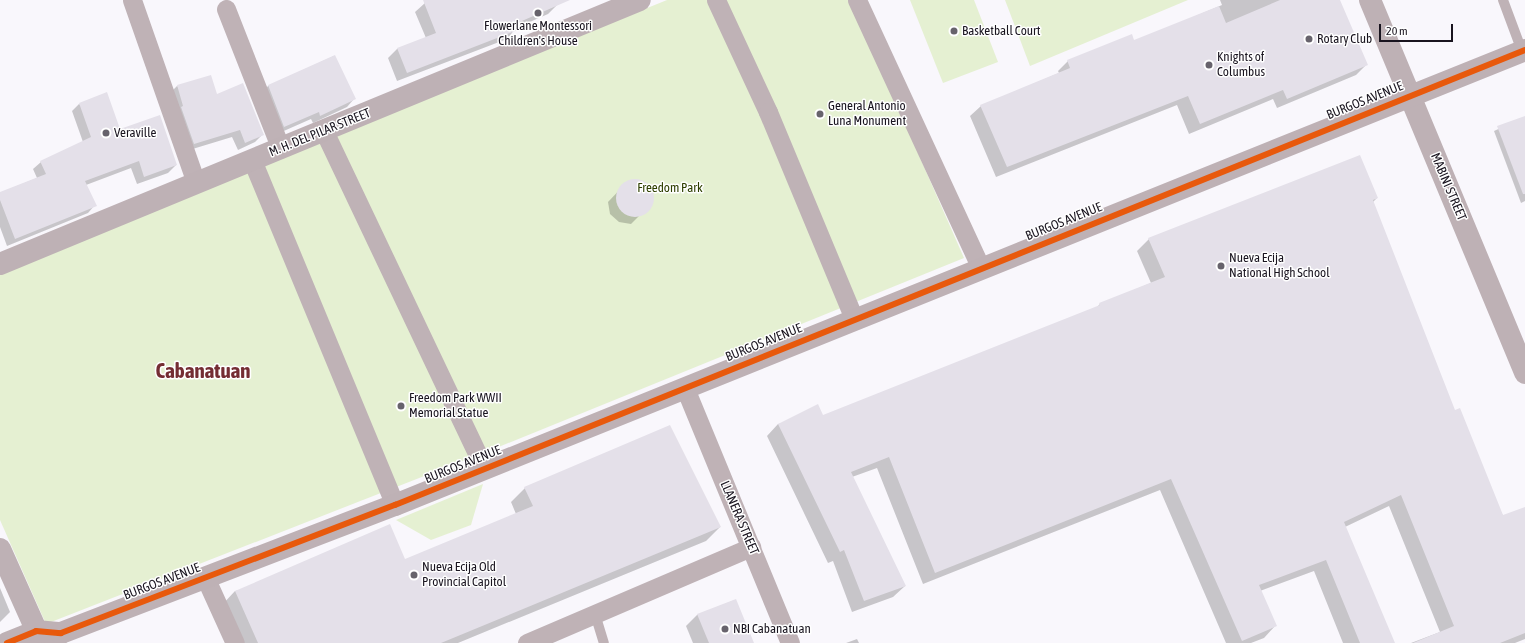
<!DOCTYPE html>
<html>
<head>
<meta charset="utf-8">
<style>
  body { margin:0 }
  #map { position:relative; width:1525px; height:643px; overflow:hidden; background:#f9f7fc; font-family:"Asap Condensed",sans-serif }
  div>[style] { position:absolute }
  .green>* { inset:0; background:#e5f0d2 }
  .shadow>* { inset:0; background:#0003 }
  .building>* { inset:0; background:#e4e0e9 }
  .round { border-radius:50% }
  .lane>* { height:10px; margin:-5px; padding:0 5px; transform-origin:5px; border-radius:5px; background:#bfb2b6 }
  .street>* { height:19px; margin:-9.5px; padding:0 9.5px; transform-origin:9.5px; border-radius:9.5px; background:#bfb2b6 }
  .secondary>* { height:22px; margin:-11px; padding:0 11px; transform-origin:11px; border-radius:11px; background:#beb1b5 }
  .cycleway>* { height:6px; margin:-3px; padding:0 3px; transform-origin:3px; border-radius:3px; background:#e8590c }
  .dots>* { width:11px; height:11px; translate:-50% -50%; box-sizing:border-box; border:2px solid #fff; border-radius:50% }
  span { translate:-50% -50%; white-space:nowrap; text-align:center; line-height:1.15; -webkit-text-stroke:3px #fff; paint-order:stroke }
  .poi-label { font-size:13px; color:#19141f }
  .left { translate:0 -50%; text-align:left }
  .street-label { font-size:13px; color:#19141f }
  .park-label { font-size:13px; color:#2e3f00 }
  .town-label { font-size:21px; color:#742d33; font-weight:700 }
  .scale { position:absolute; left:1379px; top:24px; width:74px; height:18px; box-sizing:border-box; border:2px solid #19141f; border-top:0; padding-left:5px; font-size:12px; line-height:14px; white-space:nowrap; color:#19141f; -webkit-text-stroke:3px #fff; paint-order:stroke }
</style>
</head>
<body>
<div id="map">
  <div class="green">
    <div style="clip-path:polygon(667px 0,851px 0,964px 258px,501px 446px,46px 624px,0 520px,0 271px)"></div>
    <div style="clip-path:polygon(910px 0,974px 0,998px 62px,943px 83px)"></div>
    <div style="clip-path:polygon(1005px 0,1188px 0,1030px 66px)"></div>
    <div style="clip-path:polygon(483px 484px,471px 525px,431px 540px,396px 520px)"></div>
  </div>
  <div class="shadow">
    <div style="clip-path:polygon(433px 0,555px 0,557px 5px,548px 14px,516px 28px,507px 39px,397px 81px,388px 58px,397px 49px,426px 38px,415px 12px,425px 3px)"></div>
    <div style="clip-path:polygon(1220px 0,1339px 0,1366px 65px,1356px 75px,1277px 108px,1273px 99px,1189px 134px,1177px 105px,996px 177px,970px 116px,981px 106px,1059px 73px,1058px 71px,1068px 61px,1134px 42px,1222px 5px)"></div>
    <div style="clip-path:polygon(334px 56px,354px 99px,347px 107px,313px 123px,311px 119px,277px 134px,261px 94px,268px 86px)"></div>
    <div style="clip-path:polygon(177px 86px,262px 135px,255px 142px,238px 150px,232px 137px,186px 151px,170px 93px)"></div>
    <div style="clip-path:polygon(79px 104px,176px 165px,168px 173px,137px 184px,131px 168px,86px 185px,95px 205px,88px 213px,7px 246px,0 227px,0 193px,37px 178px,33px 169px,41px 162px,83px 142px,72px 111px)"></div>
    <div style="clip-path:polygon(1525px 117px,1525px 201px,1521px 203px,1494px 131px)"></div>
    <div style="clip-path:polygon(639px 180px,652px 191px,652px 203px,631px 224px,619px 222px,610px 214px,608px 202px,628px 181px)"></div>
    <div style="clip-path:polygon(1377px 198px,1373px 202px,1454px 412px,1503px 516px,1525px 508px,1525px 639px,1515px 643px,1411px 643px,1440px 632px,1389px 506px,1345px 527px,1394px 643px,1343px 643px,1314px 571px,1260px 591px,1275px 626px,1264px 638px,1251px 643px,1226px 643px,1160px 490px,923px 584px,877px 468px,852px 477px,905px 586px,893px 597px,852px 612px,833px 561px,828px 563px,767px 436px,778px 424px,823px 416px,1095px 309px,1100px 304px,1151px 283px,1137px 251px,1149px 239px)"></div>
    <div style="clip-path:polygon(525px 488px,720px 527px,706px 541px,458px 643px,238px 643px,221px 606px,235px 591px,405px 560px,516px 514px,511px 502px)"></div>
    <div style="clip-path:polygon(0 588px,10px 612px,0 622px)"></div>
    <div style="clip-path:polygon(735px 600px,753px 643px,693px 643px,686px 626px,697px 615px)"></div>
    <div style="clip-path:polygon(857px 639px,859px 643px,846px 643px)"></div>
  </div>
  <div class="building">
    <div style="clip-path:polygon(423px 0,570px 0,515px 24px,518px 30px,407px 73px,397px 48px,436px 33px)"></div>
    <div style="clip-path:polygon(1280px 0,1340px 0,1368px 65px,1287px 99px,1283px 90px,1200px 124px,1188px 96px,1007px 167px,980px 105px,1070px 68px,1067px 60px,1132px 34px,1134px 40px,1219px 6px,1226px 23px)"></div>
    <div style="clip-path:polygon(335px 55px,356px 99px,320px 116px,319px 112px,284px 127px,268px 85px)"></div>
    <div style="clip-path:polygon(211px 75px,217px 94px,243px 83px,264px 135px,245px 143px,240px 130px,194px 144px,181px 107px,183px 106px,177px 85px)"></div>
    <div style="clip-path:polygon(107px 92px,120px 129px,160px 115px,177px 165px,144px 177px,139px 161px,85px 181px,97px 206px,15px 239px,0 200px,0 192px,46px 174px,40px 161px,91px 137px,79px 103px)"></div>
    <div style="clip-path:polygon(1525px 116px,1525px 194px,1523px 194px,1497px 126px)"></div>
    <div style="clip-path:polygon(1360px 155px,1378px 198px,1373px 200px,1455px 410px,1460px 408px,1503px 515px,1525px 507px,1525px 633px,1500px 643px,1413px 643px,1454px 626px,1401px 495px,1344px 522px,1395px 643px,1360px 643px,1326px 560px,1259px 585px,1277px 626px,1242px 641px,1171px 479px,935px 573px,889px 457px,851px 472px,906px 586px,864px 601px,844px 550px,840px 552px,778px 424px,818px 404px,823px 415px,1100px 305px,1099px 303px,1165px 277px,1148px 238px)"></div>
    <div class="round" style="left:616px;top:179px;width:38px;height:38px"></div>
    <div style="clip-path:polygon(670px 425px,721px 527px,441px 643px,258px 643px,235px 591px,390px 524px,405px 559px,533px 506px,524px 487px)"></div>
    <div style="clip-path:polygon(736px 599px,754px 643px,709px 643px,697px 614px)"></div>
  </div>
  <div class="lane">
    <div style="left:1503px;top:0;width:54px;rotate:69.6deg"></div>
    <div style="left:595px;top:614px;width:30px;rotate:73deg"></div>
  </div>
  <div class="street">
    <div style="left:132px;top:0;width:194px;rotate:70.7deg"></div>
    <div style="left:716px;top:0;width:123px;rotate:65.1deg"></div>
    <div style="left:768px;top:112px;width:224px;rotate:67.4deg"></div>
    <div style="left:857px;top:0;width:295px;rotate:65.2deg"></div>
    <div style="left:226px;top:9px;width:150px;rotate:68.6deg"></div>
    <div style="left:324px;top:131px;width:373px;rotate:64.6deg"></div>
    <div style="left:252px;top:160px;width:373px;rotate:67.5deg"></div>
    <div style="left:687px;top:393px;width:270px;rotate:67.6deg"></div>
    <div style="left:205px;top:577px;width:72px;rotate:65.6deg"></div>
    <div style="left:527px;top:643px;width:244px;rotate:-23.2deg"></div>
  </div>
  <div class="secondary">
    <div style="left:1370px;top:0;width:404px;rotate:67.4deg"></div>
    <div style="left:0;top:264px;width:692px;rotate:-22.42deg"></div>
    <div style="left:0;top:549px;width:103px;rotate:65.9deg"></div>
    <div style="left:7px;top:643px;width:31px;rotate:-22deg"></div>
    <div style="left:36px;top:631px;width:25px;rotate:5deg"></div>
    <div style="left:61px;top:633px;width:358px;rotate:-21deg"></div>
    <div style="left:395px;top:505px;width:1218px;rotate:-21.93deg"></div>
  </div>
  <div class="cycleway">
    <div style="left:7px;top:643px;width:31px;rotate:-22deg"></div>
    <div style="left:36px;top:631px;width:25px;rotate:5deg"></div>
    <div style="left:61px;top:633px;width:358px;rotate:-21deg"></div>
    <div style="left:395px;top:505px;width:1218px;rotate:-21.93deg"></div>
  </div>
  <div class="dots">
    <div style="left:538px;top:13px;background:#67636c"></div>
    <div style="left:954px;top:31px;background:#67636c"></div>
    <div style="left:1309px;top:39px;background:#67636c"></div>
    <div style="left:1209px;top:65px;background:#67636c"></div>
    <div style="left:820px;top:114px;background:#67636c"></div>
    <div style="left:106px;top:133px;background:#67636c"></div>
    <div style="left:1221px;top:266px;background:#67636c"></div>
    <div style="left:401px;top:406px;background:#67636c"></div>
    <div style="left:414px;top:575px;background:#67636c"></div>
    <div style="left:725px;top:629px;background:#67636c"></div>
  </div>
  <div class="poi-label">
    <span style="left:538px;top:34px">Flowerlane Montessori<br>Children's House</span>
    <span class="left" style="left:962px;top:31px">Basketball Court</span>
    <span class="left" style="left:1317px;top:39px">Rotary Club</span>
    <span class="left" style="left:1217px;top:65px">Knights of<br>Columbus</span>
    <span class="left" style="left:828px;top:114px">General Antonio<br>Luna Monument</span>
    <span class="left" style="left:114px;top:133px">Veraville</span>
    <span class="left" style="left:1229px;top:266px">Nueva Ecija<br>National High School</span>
    <span class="left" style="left:409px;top:406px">Freedom Park WWII<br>Memorial Statue</span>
    <span class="left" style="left:422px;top:575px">Nueva Ecija Old<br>Provincial Capitol</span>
    <span class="left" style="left:733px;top:629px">NBI Cabanatuan</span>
  </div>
  <div class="street-label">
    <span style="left:1365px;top:101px;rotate:-22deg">BURGOS AVENUE</span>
    <span style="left:320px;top:133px;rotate:-22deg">M. H. DEL PILAR STREET</span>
    <span style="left:1448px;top:187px;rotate:67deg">MABINI STREET</span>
    <span style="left:1064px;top:222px;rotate:-22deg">BURGOS AVENUE</span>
    <span style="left:764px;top:343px;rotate:-22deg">BURGOS AVENUE</span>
    <span style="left:463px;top:465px;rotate:-22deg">BURGOS AVENUE</span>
    <span style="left:739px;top:518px;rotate:67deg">LLANERA STREET</span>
    <span style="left:162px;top:582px;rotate:-21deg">BURGOS AVENUE</span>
  </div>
  <div class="park-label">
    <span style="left:670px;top:188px">Freedom Park</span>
  </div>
  <div class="town-label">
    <span style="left:203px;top:370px">Cabanatuan</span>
  </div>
  <div class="scale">20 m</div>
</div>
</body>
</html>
